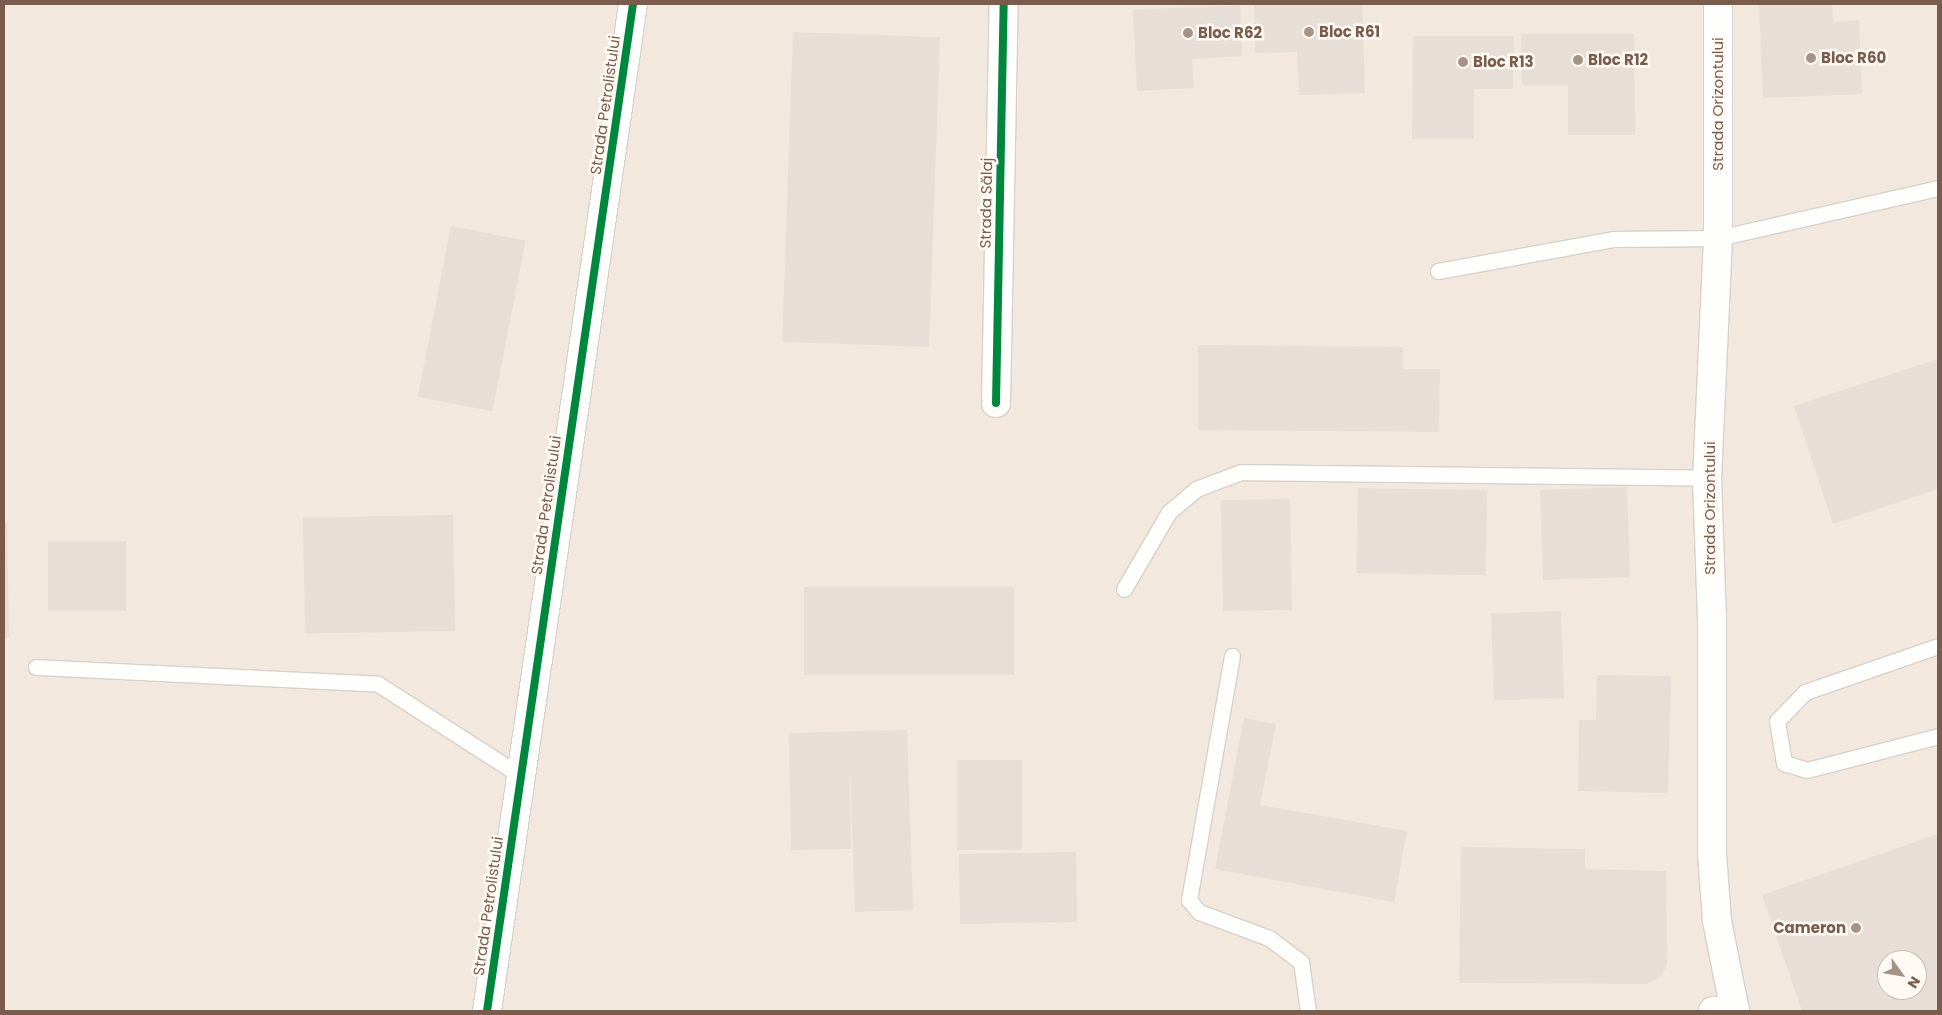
<!DOCTYPE html>
<html>
<head>
<meta charset="utf-8">
<style>
  body { margin:0 }
  #map { position:relative; width:1942px; height:1015px; overflow:hidden; background:#f9f5f0; font-family:Poppins,sans-serif }
  div>[style] { position:absolute }
  .residential>* { inset:0; background:#f2e8de }
  .building>* { inset:0; background:#e6ded7; transform-origin:0 0 }
  .roads { filter:drop-shadow(1px 0 #d7d1cb) drop-shadow(-1px 0 #d7d1cb) drop-shadow(0 1px #d7d1cb) drop-shadow(0 -1px #d7d1cb) }
  .lane>* { height:15px; margin:-7.5px; padding:0 7.5px; transform-origin:7.5px; border-radius:7.5px; background:#fefefd }
  .street>* { height:28px; margin:-14px; padding:0 14px; transform-origin:14px; border-radius:14px; background:#fefefd }
  .secondary>* { height:28px; margin:-14px; padding:0 14px; transform-origin:14px; border-radius:14px; background:#fefefd }
  .cycleway>* { height:8px; margin:-4px; padding:0 4px; transform-origin:4px; border-radius:4px; background:#00873e }
  .dots>* { width:14px; height:14px; translate:-50% -50%; box-sizing:border-box; border:2px solid #fffaf3; border-radius:50% }
  span { translate:-50% -50%; white-space:nowrap; text-align:center; line-height:1.15; -webkit-text-stroke:5px #fffaf3; paint-order:stroke }
  .poi-label { font-size:15px; color:#7a5c4d; font-weight:700 }
  .left { translate:0 -50%; text-align:left }
  .right { translate:-100% -50%; text-align:right }
  .street-label { font-size:15px; color:#7a5c4d }
  .frame { position:absolute; inset:0; border:5px solid #7a5c4d; pointer-events:none }
  .north { position:absolute; left:1877px; top:950px; width:50px; height:50px; box-sizing:border-box; background:#fffaf3; border:1px solid #cabbb1; border-radius:50%; rotate:122deg; font-size:14px; font-weight:700; line-height:20px; text-align:center; color:#7a5c4d }
  .north::after { content:''; display:block; margin:auto; width:18px; height:22px; background:#a69286; clip-path:polygon(50% 0,100% 100%,50% 72%,0 100%) }
</style>
</head>
<body>
<div id="map">
  <div class="residential">
    <div style="clip-path:polygon(evenodd,4px 4px,1938px 4px,1938px 1011px,4px 1011px,4px 4px,1887px 960px,1917px 960px,1917px 990px,1887px 990px,1887px 960px)"></div>
  </div>
  <div class="building">
    <div style="clip-path:polygon(1254px 4px,1362px 4px,1365px 93px,1299px 95px,1297px 52px,1255px 53px)"></div>
    <div style="clip-path:polygon(1759px 4px,1832px 4px,1833px 22px,1859px 20px,1862px 94px,1763px 98px)"></div>
    <div style="clip-path:polygon(1240px 5px,1242px 56px,1192px 59px,1194px 88px,1137px 91px,1133px 10px)"></div>
    <div style="left:793px;top:32px;width:147px;height:310px;rotate:2deg"></div>
    <div style="clip-path:polygon(1521px 34px,1634px 34px,1635px 135px,1568px 135px,1568px 85px,1522px 85px)"></div>
    <div style="clip-path:polygon(1413px 36px,1514px 36px,1513px 89px,1474px 89px,1474px 139px,1412px 139px)"></div>
    <div style="left:451px;top:226px;width:76px;height:174px;rotate:11deg"></div>
    <div style="clip-path:polygon(1198px 345px,1403px 347px,1403px 369px,1440px 369px,1439px 432px,1198px 430px)"></div>
    <div style="clip-path:polygon(1938px 359px,1938px 489px,1833px 524px,1794px 406px)"></div>
    <div style="left:1627px;top:487px;width:90px;height:87px;rotate:88deg"></div>
    <div style="left:1358px;top:488px;width:129px;height:85px;rotate:1deg"></div>
    <div style="left:1290px;top:499px;width:111px;height:69px;rotate:89deg"></div>
    <div style="left:453px;top:515px;width:116px;height:150px;rotate:89deg"></div>
    <div style="clip-path:polygon(4px 522px,7px 522px,9px 638px,4px 638px)"></div>
    <div style="left:126px;top:541px;width:70px;height:78px;rotate:90deg"></div>
    <div style="left:804px;top:587px;width:210px;height:88px"></div>
    <div style="left:1561px;top:611px;width:87px;height:70px;rotate:88deg"></div>
    <div style="clip-path:polygon(1597px 675px,1671px 676px,1668px 793px,1578px 791px,1579px 720px,1596px 720px)"></div>
    <div style="clip-path:polygon(1244px 718px,1276px 724px,1260px 805px,1407px 831px,1394px 902px,1215px 869px)"></div>
    <div style="clip-path:polygon(907px 730px,913px 910px,855px 912px,850px 764px,851px 849px,791px 850px,789px 733px)"></div>
    <div style="left:957px;top:760px;width:65px;height:90px"></div>
    <div style="clip-path:polygon(evenodd,1938px 834px,1938px 1011px,1802px 1011px,1762px 895px,1938px 834px,1887px 960px,1917px 960px,1917px 990px,1887px 990px,1887px 960px)"></div>
    <div style="clip-path:polygon(1461px 847px,1585px 849px,1585px 869px,1666px 871px,1667px 965px,1660px 977px,1646px 984px,1459px 983px)"></div>
    <div style="left:1076px;top:852px;width:70px;height:117px;rotate:89deg"></div>
  </div>
  <div class="roads">
    <div class="lane">
      <div style="left:1438px;top:271px;width:179px;rotate:-10.3deg"></div>
      <div style="left:1614px;top:239px;width:104px;rotate:-0.6deg"></div>
      <div style="left:1718px;top:238px;width:226px;rotate:-12.8deg"></div>
      <div style="left:1124px;top:589px;width:89px;rotate:-59.7deg"></div>
      <div style="left:1169px;top:512px;width:35px;rotate:-40deg"></div>
      <div style="left:1196px;top:489px;width:48px;rotate:-20.7deg"></div>
      <div style="left:1241px;top:472px;width:466px;rotate:0.7deg"></div>
      <div style="left:1938px;top:646px;width:141px;rotate:160.9deg"></div>
      <div style="left:1805px;top:692px;width:40px;rotate:134deg"></div>
      <div style="left:1777px;top:721px;width:43px;rotate:80.5deg"></div>
      <div style="left:1784px;top:763px;width:24px;rotate:17deg"></div>
      <div style="left:1807px;top:770px;width:135px;rotate:-14.5deg"></div>
      <div style="left:1232px;top:656px;width:248px;rotate:100deg"></div>
      <div style="left:1189px;top:900px;width:16px;rotate:50deg"></div>
      <div style="left:1199px;top:912px;width:75px;rotate:20.4deg"></div>
      <div style="left:1269px;top:938px;width:40px;rotate:37deg"></div>
      <div style="left:1301px;top:962px;width:49px;rotate:81.9deg"></div>
      <div style="left:36px;top:667px;width:342px;rotate:2.8deg"></div>
      <div style="left:378px;top:684px;width:169px;rotate:32.7deg"></div>
    </div>
    <div class="street">
      <div style="left:996px;top:403px;width:399px;rotate:-88.9deg"></div>
      <div style="left:487px;top:1011px;width:1018px;rotate:-81.75deg"></div>
      <div style="left:1713px;top:1011px;width:22px"></div>
    </div>
    <div class="secondary">
      <div style="left:1718px;top:4px;width:234px;rotate:90deg"></div>
      <div style="left:1718px;top:238px;width:240px;rotate:92.6deg"></div>
      <div style="left:1707px;top:478px;width:142px;rotate:88deg"></div>
      <div style="left:1712px;top:620px;width:234px;rotate:90deg"></div>
      <div style="left:1712px;top:854px;width:67px;rotate:85.7deg"></div>
      <div style="left:1717px;top:921px;width:92px;rotate:78.7deg"></div>
    </div>
  </div>
  <div class="cycleway">
    <div style="left:996px;top:403px;width:399px;rotate:-88.9deg"></div>
    <div style="left:487px;top:1011px;width:1018px;rotate:-81.75deg"></div>
  </div>
  <div class="dots">
    <div style="left:1309px;top:32px;background:#a69286"></div>
    <div style="left:1188px;top:33px;background:#a69286"></div>
    <div style="left:1811px;top:58px;background:#a69286"></div>
    <div style="left:1578px;top:60px;background:#a69286"></div>
    <div style="left:1463px;top:62px;background:#a69286"></div>
    <div style="left:1856px;top:928px;background:#a69286"></div>
  </div>
  <div class="poi-label">
    <span class="left" style="left:1319px;top:32px">Bloc R61</span>
    <span class="left" style="left:1198px;top:33px">Bloc R62</span>
    <span class="left" style="left:1821px;top:58px">Bloc R60</span>
    <span class="left" style="left:1588px;top:60px">Bloc R12</span>
    <span class="left" style="left:1473px;top:62px">Bloc R13</span>
    <span class="right" style="left:1846px;top:928px">Cameron</span>
  </div>
  <div class="street-label">
    <span style="left:1718px;top:104px;rotate:-90deg">Strada Orizontului</span>
    <span style="left:605px;top:105px;rotate:-82deg">Strada Petrolistului</span>
    <span style="left:986px;top:203px;rotate:-89deg">Strada Sălaj</span>
    <span style="left:546px;top:505px;rotate:-82deg">Strada Petrolistului</span>
    <span style="left:1710px;top:508px;rotate:-90deg">Strada Orizontului</span>
    <span style="left:488px;top:906px;rotate:-82deg">Strada Petrolistului</span>
  </div>
  <div class="frame"></div>
  <div class="north">N</div>
</div>
</body>
</html>
